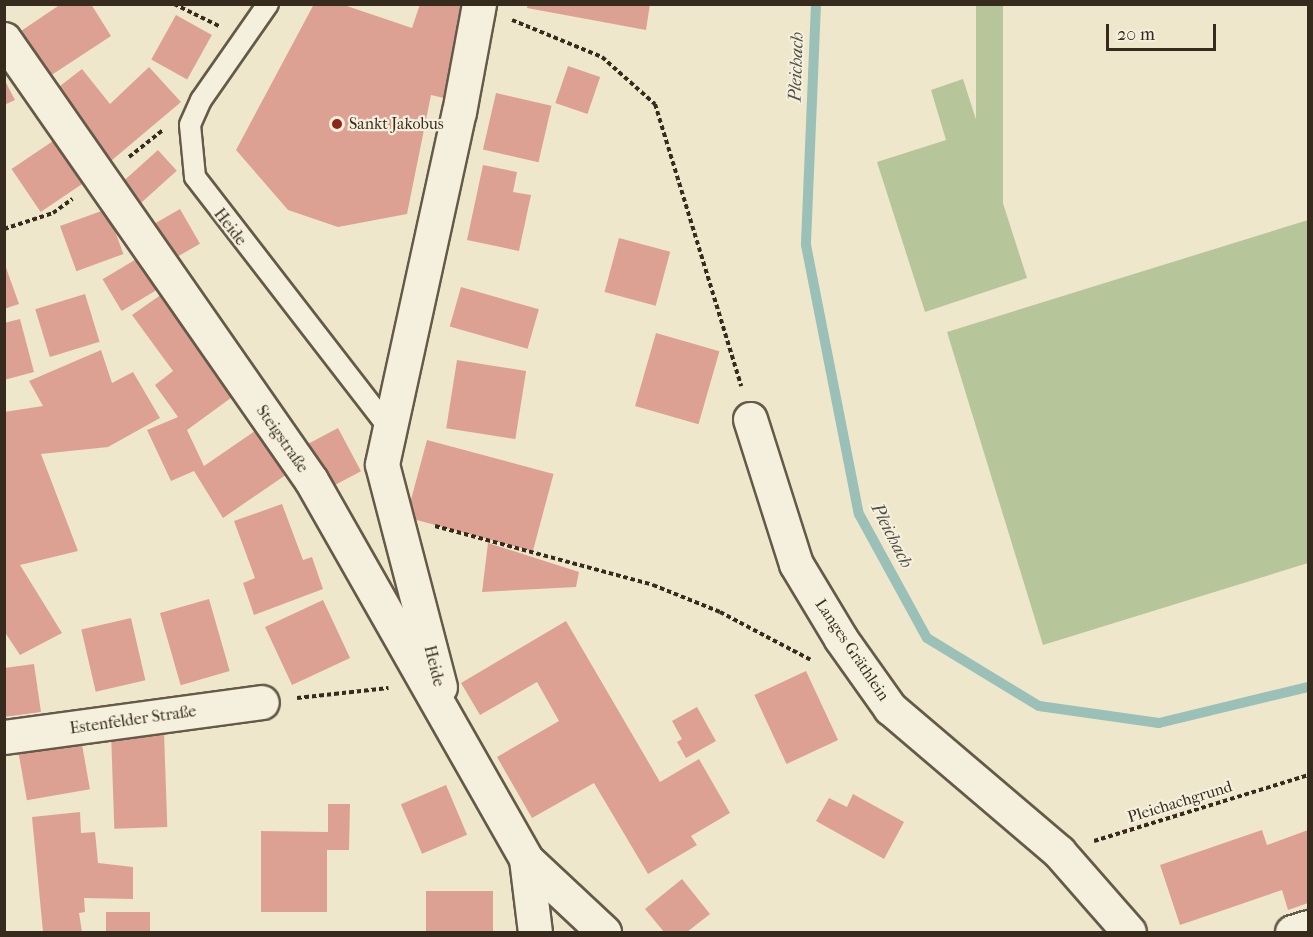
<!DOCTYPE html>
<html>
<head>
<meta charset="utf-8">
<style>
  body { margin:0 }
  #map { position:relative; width:1313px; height:937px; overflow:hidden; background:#efe7cb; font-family:"IM FELL French Canon",serif }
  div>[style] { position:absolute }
  .green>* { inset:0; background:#b6c69a; transform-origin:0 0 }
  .stream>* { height:10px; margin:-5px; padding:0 5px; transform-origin:5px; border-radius:5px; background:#9ac0b7 }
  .building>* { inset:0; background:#dda193; transform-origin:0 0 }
  .path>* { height:4px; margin-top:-2px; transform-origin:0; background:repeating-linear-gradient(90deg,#372b1d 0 4.5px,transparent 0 7.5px) }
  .roads { filter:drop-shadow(2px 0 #655a48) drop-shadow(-2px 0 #655a48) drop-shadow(0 2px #655a48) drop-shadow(0 -2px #655a48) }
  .lane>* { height:20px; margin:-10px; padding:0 10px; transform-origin:10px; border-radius:10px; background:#f5efdd }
  .street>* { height:33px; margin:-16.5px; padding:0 16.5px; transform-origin:16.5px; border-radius:16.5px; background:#f5efdd }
  .dots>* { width:16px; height:16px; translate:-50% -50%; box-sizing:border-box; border:3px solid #f5efdd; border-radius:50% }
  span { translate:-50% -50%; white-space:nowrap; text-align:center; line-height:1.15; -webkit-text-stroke:4.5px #f5efdd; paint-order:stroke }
  .poi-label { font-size:16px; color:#372b1d }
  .left { translate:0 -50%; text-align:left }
  .street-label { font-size:16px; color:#372b1d }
  .water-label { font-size:18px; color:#505044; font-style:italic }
  .frame { position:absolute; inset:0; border:6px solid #372b1d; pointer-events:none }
  .scale { position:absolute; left:1106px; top:24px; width:110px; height:27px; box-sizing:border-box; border:3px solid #372b1d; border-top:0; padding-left:8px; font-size:18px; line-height:21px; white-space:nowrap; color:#372b1d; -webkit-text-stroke:4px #f5efdd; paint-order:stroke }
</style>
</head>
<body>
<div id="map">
  <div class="green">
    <div style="left:976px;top:5px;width:27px;height:277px"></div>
    <div style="clip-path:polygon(963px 79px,1027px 278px,925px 312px,877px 162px,946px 140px,931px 90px)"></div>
    <div style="clip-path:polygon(1308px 220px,1308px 563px,1043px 645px,947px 332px)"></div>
  </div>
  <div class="stream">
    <div style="left:816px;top:4px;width:241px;rotate:92.4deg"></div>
    <div style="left:806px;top:245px;width:274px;rotate:78.9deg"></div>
    <div style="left:859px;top:514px;width:141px;rotate:61.3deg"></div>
    <div style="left:927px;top:638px;width:131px;rotate:31.3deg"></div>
    <div style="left:1039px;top:706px;width:121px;rotate:8.1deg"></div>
    <div style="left:1159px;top:723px;width:153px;rotate:-13.6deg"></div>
  </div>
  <div class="building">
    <div style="clip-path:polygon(61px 4px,91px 4px,111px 36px,50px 76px,21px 31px)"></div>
    <div style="clip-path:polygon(314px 4px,341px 4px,412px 28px,420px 4px,463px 4px,444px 98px,431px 95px,407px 214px,338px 227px,288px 210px,236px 150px)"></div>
    <div style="clip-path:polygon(528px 4px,650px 4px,646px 30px,527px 8px)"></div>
    <div style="left:176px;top:15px;width:41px;height:51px;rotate:29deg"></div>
    <div style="left:568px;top:66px;width:34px;height:39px;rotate:19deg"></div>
    <div style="clip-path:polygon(149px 67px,181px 102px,105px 166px,51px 93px,82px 69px,110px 104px)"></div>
    <div style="clip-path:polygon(4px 79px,15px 100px,4px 105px)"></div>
    <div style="left:496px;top:93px;width:57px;height:58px;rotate:13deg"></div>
    <div style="left:53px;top:141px;width:52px;height:50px;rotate:56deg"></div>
    <div style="left:158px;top:150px;width:28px;height:56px;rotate:48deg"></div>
    <div style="clip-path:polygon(483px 165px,517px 172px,513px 192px,531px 195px,519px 251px,467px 240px)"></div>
    <div style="left:107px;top:209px;width:48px;height:50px;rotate:70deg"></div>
    <div style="left:180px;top:209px;width:40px;height:34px;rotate:60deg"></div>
    <div style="left:619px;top:238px;width:53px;height:56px;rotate:15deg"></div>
    <div style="left:148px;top:252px;width:37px;height:53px;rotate:59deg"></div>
    <div style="clip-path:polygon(4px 262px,19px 304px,4px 309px)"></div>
    <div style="left:461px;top:287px;width:81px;height:41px;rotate:16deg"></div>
    <div style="left:85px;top:294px;width:50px;height:52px;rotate:73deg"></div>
    <div style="clip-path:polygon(162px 294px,235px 395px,187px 430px,204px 466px,262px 426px,290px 472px,223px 518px,194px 471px,171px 481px,147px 430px,178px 417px,155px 385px,173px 371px,132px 315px)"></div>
    <div style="clip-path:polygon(20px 319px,34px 372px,4px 380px,4px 323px)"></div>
    <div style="left:656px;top:333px;width:66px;height:76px;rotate:16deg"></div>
    <div style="clip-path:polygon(101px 350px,112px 383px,133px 372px,160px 418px,108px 447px,41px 454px,78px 551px,20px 565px,62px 633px,20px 655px,4px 631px,4px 412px,43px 406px,29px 381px)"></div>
    <div style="left:457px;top:360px;width:70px;height:69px;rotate:9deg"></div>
    <div style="left:338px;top:428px;width:49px;height:46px;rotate:62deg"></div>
    <div style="left:427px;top:440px;width:131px;height:80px;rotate:15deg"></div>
    <div style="clip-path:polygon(282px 504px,303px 560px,312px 557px,323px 589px,254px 615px,243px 583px,255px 578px,234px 521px)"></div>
    <div style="clip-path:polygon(488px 543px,579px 572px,576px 587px,482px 592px)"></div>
    <div style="left:209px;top:599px;width:75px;height:51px;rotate:74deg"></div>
    <div style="left:323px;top:600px;width:64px;height:64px;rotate:65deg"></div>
    <div style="left:131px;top:618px;width:64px;height:51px;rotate:77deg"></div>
    <div style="clip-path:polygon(566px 621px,660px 782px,699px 759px,730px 813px,691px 836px,697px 845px,648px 874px,594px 783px,532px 818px,497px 757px,559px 721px,537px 682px,480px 715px,461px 683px)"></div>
    <div style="clip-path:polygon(34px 664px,41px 712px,4px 717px,4px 668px)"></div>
    <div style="left:806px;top:671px;width:76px;height:57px;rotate:65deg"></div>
    <div style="clip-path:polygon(697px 707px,716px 741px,686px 758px,677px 742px,682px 739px,672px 721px)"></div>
    <div style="left:164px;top:732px;width:95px;height:53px;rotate:88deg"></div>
    <div style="left:80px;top:733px;width:57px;height:64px;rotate:80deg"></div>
    <div style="left:446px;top:785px;width:54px;height:49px;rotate:67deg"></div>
    <div style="clip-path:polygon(853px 794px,904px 822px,884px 859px,816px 821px,829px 798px,847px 807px)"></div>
    <div style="clip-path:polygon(328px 804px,350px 804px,349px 850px,327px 850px,327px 912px,261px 912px,261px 831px,328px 832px)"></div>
    <div style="clip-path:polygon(80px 812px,81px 833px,95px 832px,98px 863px,133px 867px,133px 899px,84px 898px,85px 912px,79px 913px,82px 932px,43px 932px,32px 817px)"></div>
    <div style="clip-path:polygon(1262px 830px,1267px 845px,1308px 830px,1308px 903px,1288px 910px,1282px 890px,1180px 925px,1160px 865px)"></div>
    <div style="clip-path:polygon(682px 879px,710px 914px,687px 932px,664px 932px,645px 909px)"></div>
    <div style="left:426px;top:891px;width:67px;height:41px"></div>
    <div style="left:106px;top:912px;width:44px;height:20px"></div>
  </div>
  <div class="path">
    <div style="left:174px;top:4px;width:50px;rotate:26.1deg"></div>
    <div style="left:512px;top:20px;width:97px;rotate:22.3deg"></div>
    <div style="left:602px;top:57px;width:71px;rotate:41.6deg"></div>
    <div style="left:655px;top:104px;width:295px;rotate:73deg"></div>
    <div style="left:129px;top:157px;width:43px;rotate:-38.5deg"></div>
    <div style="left:4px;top:229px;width:52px;rotate:-18.1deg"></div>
    <div style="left:53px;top:213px;width:24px;rotate:-36deg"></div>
    <div style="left:435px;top:526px;width:226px;rotate:15.1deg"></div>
    <div style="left:653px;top:585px;width:72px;rotate:21.9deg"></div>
    <div style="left:720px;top:612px;width:103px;rotate:27.8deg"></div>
    <div style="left:297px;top:698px;width:92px;rotate:-6.3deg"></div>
    <div style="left:1094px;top:841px;width:224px;rotate:-17.1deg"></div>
  </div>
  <div class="roads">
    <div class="lane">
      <div style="left:268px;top:4px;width:117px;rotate:124.9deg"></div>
      <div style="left:201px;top:100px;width:27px;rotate:114deg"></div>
      <div style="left:190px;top:125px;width:52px;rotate:84.5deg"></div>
      <div style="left:195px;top:177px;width:319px;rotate:52.3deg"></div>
    </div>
    <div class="street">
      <div style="left:4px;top:39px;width:537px;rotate:55.16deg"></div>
      <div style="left:311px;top:480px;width:436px;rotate:60.4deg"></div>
      <div style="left:526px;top:859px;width:107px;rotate:43.1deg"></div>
      <div style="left:750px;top:419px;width:152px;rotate:72.4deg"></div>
      <div style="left:796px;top:564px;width:87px;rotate:59deg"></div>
      <div style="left:841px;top:639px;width:85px;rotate:54.6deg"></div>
      <div style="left:890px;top:708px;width:222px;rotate:40.4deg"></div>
      <div style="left:1059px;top:852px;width:106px;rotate:48.8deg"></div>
      <div style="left:440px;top:687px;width:230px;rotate:-104.6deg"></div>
      <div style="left:382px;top:464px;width:360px;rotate:-77.7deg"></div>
      <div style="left:459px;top:112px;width:110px;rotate:-79.5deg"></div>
      <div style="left:4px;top:737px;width:260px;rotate:-7.7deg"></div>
      <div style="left:526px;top:859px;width:74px;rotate:83deg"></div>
      <div style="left:1292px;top:932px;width:17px;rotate:-17deg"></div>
    </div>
  </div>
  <div class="dots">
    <div style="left:337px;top:124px;background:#8f2418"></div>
  </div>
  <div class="poi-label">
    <span class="left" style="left:349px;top:124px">Sankt Jakobus</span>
  </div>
  <div class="street-label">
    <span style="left:230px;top:227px;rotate:52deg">Heide</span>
    <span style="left:282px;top:439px;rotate:55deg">Steigstraße</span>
    <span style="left:852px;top:650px;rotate:56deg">Langes Gräthlein</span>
    <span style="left:434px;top:666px;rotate:76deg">Heide</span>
    <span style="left:133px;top:720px;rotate:-8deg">Estenfelder Straße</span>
    <span style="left:1180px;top:802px;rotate:-17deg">Pleichachgrund</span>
  </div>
  <div class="water-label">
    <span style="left:797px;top:67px;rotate:-88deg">Pleichach</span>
    <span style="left:891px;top:536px;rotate:63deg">Pleichach</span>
  </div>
  <div class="frame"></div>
  <div class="scale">20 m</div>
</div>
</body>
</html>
